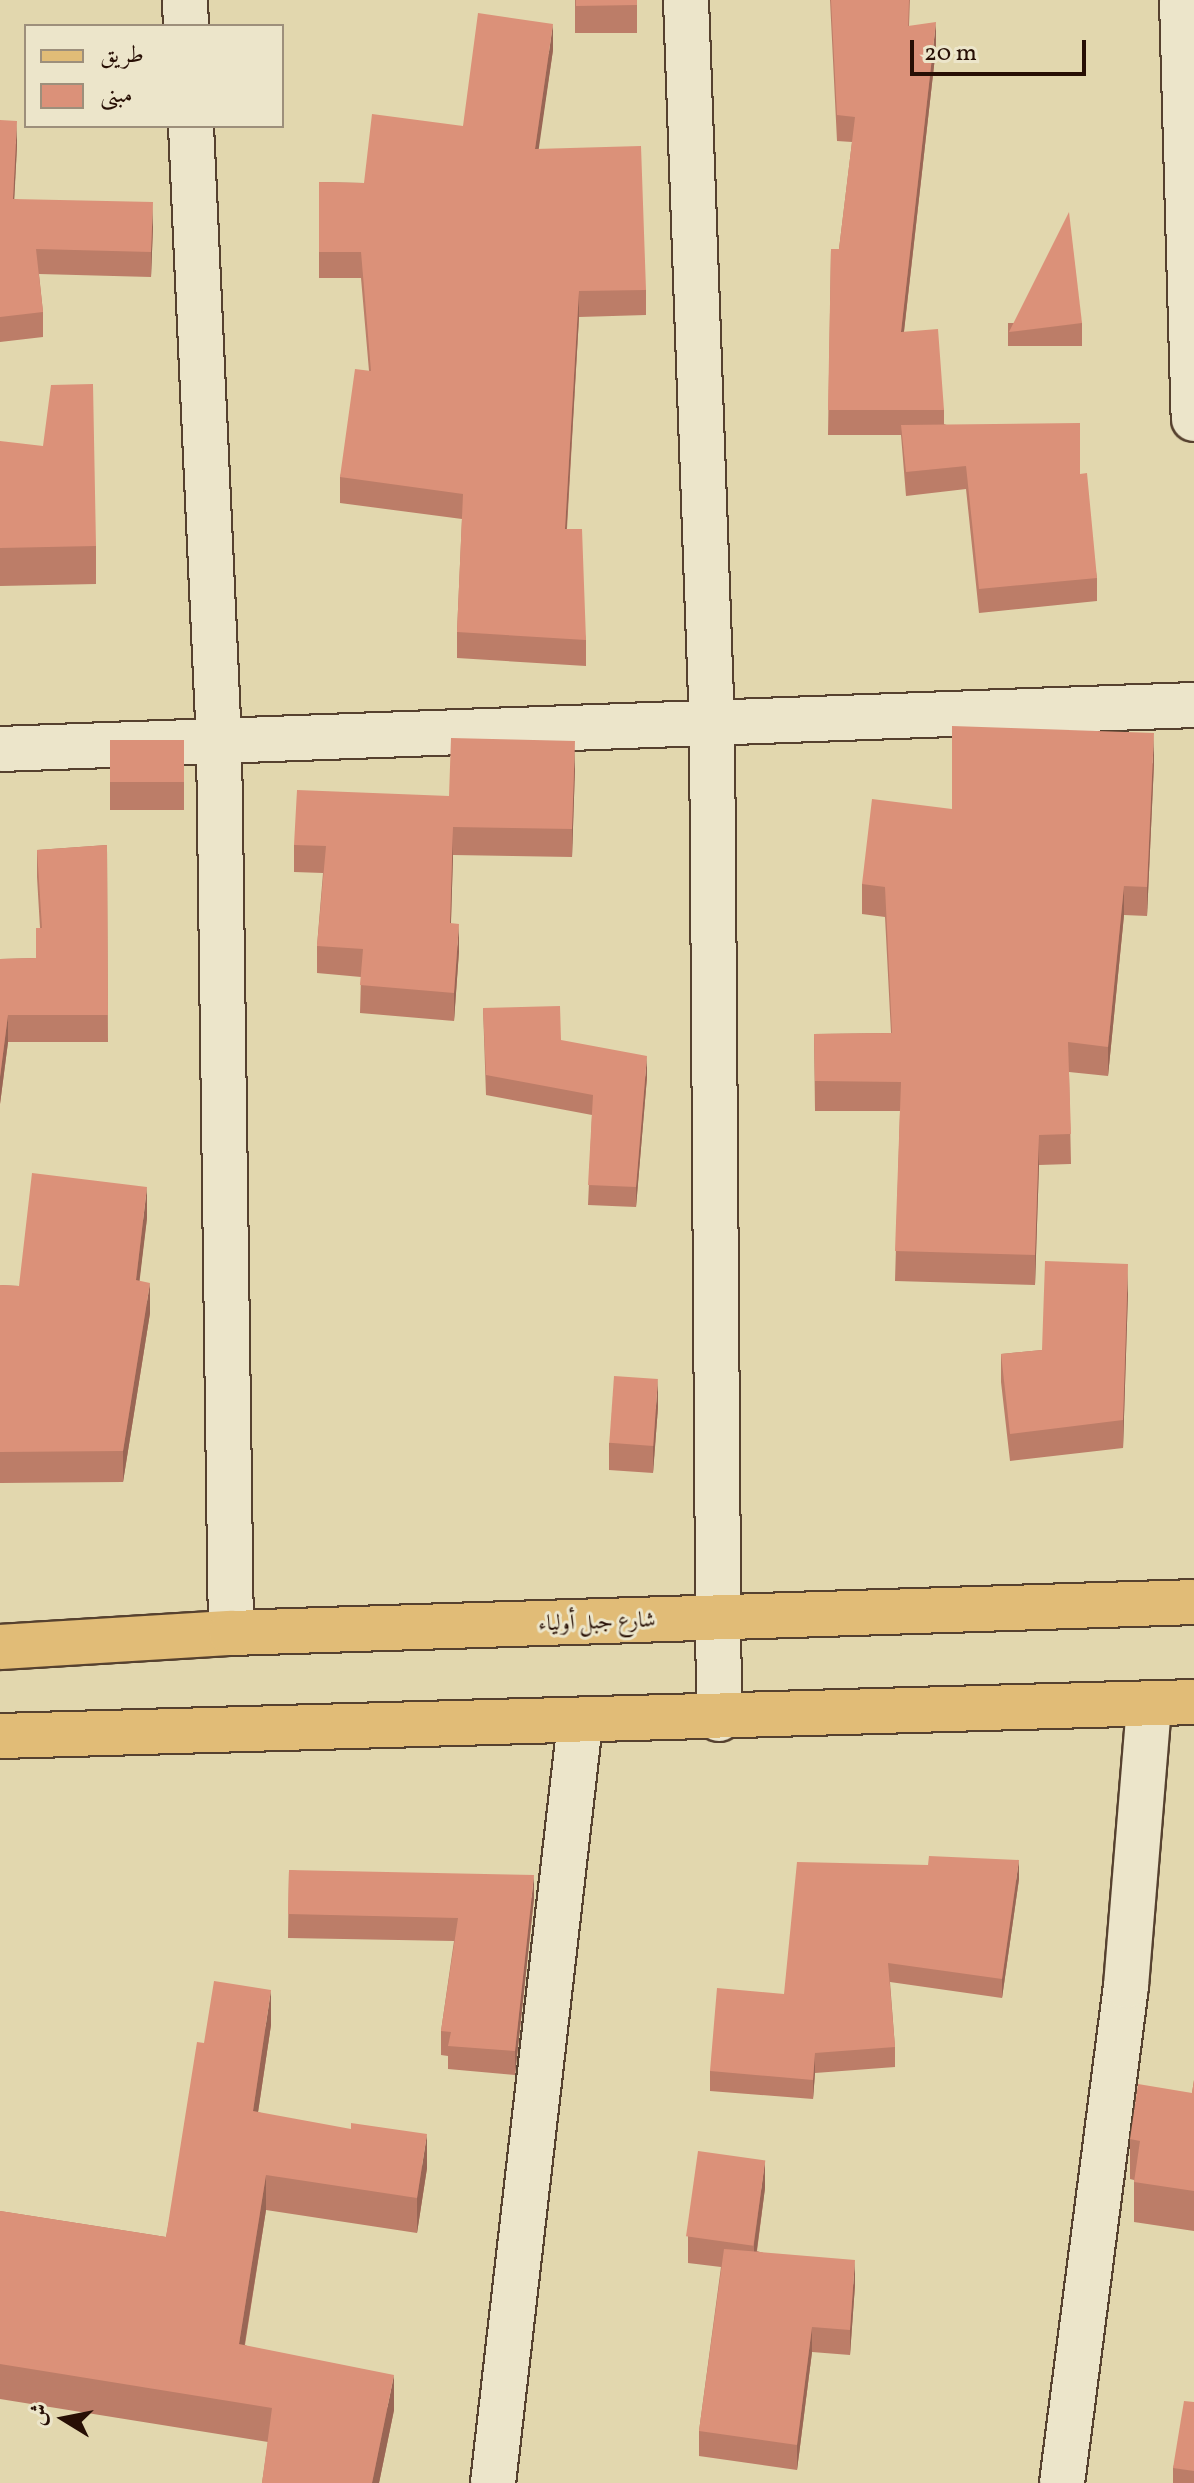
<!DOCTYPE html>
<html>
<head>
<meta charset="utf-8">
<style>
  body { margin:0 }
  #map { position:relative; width:1194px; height:2483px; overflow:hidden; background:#e2d7ae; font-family:Vollkorn,Amiri,serif }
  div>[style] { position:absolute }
  .roads { filter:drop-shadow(2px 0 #56412f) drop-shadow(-2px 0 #56412f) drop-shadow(0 2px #56412f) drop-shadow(0 -2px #56412f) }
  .minor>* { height:44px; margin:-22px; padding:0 22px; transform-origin:22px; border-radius:22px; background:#ece5ca }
  .major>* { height:44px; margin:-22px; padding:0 22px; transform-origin:22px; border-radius:22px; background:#e1bc77 }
  .wall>* { inset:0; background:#bc7d68; transform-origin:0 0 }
  .shaded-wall>* { inset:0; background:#965 }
  .building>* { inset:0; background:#db9179; transform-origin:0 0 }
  span { translate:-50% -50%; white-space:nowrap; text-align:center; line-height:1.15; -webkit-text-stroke:6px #ece5ca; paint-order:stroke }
  .street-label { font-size:22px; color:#270f05 }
  .legend { position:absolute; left:24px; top:24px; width:260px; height:104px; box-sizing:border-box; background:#ece5ca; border:2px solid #9d8f7b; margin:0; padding:10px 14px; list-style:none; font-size:24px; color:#270f05 }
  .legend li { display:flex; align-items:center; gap:16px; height:40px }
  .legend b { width:40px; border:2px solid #9d8f7b }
  .north { position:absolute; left:24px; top:2379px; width:80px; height:80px; -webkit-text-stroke:6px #ece5ca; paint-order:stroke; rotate:280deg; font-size:22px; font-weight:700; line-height:32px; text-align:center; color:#270f05 }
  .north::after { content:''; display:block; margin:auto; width:28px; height:36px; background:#270f05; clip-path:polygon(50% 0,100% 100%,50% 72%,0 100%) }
  .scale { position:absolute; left:910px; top:40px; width:176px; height:36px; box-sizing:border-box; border:4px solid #270f05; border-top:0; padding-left:10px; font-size:24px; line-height:28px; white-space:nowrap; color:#270f05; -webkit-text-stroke:6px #ece5ca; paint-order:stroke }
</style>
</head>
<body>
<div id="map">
  <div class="roads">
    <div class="minor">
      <div style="left:185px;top:0;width:26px;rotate:88deg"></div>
      <div style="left:686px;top:0;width:726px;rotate:87.95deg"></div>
      <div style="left:712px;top:726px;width:993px;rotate:89.6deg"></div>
      <div style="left:1182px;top:0;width:419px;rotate:88.4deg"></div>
      <div style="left:191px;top:126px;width:617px;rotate:87.4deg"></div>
      <div style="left:219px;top:742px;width:891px;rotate:89.23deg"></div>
      <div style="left:0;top:749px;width:1195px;rotate:-2.11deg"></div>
      <div style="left:493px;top:2483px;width:765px;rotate:-83.47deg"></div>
      <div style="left:1062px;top:2483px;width:501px;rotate:-82.66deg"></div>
      <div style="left:1126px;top:1986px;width:283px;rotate:-85.3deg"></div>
    </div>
    <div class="major">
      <div style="left:0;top:1647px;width:231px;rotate:-3.5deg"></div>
      <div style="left:231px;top:1633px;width:963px;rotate:-1.84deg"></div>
      <div style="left:0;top:1736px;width:1194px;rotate:-1.63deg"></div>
    </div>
  </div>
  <div class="wall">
    <div style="left:575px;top:0;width:62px;height:33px"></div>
    <div style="clip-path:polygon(830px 0,910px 0,909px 26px,936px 48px,904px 332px,944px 410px,944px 424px,1080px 474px,1097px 578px,1097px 601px,979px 613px,966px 489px,906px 496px,901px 435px,828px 435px,831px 249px,839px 249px,852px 142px,837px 141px)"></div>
    <div style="clip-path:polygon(553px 50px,538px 149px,646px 290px,646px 315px,579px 317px,567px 529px,586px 640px,586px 666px,457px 658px,457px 632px,462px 519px,340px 503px,340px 477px,369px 371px,361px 278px,319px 278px,319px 182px,364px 183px,463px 126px)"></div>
    <div style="clip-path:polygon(0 120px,17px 146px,14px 199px,153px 227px,151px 277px,39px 274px,43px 312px,43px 337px,0 342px)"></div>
    <div style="left:1082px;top:323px;width:23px;height:74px;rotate:90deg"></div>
    <div style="clip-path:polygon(0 441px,96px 546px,96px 584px,0 586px)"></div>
    <div style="left:184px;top:740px;width:70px;height:74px;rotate:90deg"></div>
    <div style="clip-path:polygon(1154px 763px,1147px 916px,1124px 915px,1108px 1076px,1069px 1072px,1071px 1164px,1039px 1165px,1035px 1285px,895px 1281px,900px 1111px,815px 1111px,814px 1034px,891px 1033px,885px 917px,862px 914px,862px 884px,952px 809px)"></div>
    <div style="clip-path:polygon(575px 768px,572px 857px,453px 855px,451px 923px,459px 951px,454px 1021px,360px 1013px,361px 977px,317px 973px,317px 946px,323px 873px,294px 872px,294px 845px,449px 796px)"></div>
    <div style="clip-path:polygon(107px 845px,108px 1042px,8px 1042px,0 1104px,0 959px,36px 958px,40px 928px,37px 877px,37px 850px)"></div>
    <div style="clip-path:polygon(483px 1008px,647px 1077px,636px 1207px,588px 1205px,592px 1115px,486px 1095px)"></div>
    <div style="clip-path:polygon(147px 1218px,139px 1281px,150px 1313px,123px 1482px,0 1483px,0 1285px,19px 1286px)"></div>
    <div style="clip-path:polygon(1128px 1292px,1123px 1448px,1010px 1461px,1001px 1382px,1001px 1354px,1042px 1350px)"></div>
    <div style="clip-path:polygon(658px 1407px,653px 1473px,609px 1470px,609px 1443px)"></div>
    <div style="clip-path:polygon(289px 1870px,534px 1898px,515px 2075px,448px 2069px,448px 2056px,441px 2055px,441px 2031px,454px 1941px,288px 1938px)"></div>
    <div style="clip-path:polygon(1019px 1879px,1002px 1998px,890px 1982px,895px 2047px,895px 2067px,815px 2073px,813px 2099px,710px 2091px,710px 2071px,784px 1994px)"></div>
    <div style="clip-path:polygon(271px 2025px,258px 2112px,427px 2168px,417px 2233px,266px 2210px,245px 2345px,394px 2410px,379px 2483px,262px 2483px,268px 2442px,0 2399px,0 2211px,166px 2237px,204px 2043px)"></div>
    <div style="clip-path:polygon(1194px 2080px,1194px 2231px,1134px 2222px,1134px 2180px,1130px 2179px,1130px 2139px,1192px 2093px)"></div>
    <div style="clip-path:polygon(765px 2188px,757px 2251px,855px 2285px,850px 2355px,812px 2352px,797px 2470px,699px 2456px,699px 2431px,721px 2267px,688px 2263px,688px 2236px)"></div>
    <div style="clip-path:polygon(1194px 2402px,1194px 2483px,1173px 2483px,1173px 2468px)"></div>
  </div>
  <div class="shaded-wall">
    <div style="clip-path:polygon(936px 22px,936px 48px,901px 357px,901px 332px)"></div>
    <div style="clip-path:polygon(553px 24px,553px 50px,535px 175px,535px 149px)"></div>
    <div style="clip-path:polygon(17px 121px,17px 146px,13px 224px,13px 199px)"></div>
    <div style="clip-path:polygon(153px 202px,153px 227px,151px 277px,151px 252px)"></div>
    <div style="clip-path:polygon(579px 291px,579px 317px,565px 555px,565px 529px)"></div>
    <div style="clip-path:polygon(1154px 733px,1154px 763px,1147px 916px,1147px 887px)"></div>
    <div style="clip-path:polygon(575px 741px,575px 768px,572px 857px,572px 829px)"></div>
    <div style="clip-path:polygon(453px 827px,453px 855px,450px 951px,450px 923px)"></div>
    <div style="clip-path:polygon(1124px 886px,1124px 915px,1108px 1076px,1108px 1047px)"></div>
    <div style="clip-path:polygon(459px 924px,459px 951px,454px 1021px,454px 993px)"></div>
    <div style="clip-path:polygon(8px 1015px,8px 1042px,0 1104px,0 1077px)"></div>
    <div style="clip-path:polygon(647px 1056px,647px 1077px,636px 1207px,636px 1187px)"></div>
    <div style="clip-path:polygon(1039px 1135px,1039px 1165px,1035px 1285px,1035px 1255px)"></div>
    <div style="clip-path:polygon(147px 1187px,147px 1218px,136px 1311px,136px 1280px)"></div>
    <div style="clip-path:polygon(1128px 1264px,1128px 1292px,1123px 1448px,1123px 1420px)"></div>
    <div style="clip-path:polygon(150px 1283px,150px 1313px,123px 1482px,123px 1451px)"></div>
    <div style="clip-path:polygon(658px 1379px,658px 1407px,653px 1473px,653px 1446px)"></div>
    <div style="clip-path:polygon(1019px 1860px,1019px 1879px,1002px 1998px,1002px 1979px)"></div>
    <div style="clip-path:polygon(534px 1875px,534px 1898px,515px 2075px,515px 2051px)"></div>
    <div style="clip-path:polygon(271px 1990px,271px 2025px,253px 2146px,253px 2111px)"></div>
    <div style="clip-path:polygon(815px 2053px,815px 2073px,813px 2099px,813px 2080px)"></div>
    <div style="clip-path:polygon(427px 2134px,427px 2168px,417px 2233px,417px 2198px)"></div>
    <div style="clip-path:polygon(765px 2160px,765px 2188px,754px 2271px,754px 2244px)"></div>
    <div style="clip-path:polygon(266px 2175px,266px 2210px,239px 2379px,239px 2344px)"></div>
    <div style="clip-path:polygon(855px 2260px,855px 2285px,850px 2355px,850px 2330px)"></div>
    <div style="clip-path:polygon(812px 2327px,812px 2352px,797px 2470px,797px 2445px)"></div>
    <div style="clip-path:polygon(394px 2375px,394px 2410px,379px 2483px,372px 2483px)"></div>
  </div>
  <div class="building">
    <div style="clip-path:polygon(576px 0,637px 0,637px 5px,576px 6px)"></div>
    <div style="clip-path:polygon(831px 0,909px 0,908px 26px,936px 22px,901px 332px,938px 329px,944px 410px,828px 410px,831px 249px,839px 249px,855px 117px,837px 115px)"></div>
    <div style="clip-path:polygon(478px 13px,553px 24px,535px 149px,641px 146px,646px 290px,579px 291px,565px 529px,582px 529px,586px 640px,457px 632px,463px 494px,340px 477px,355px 369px,371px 371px,361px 252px,319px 252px,319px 182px,364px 183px,372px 114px,463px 126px)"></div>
    <div style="clip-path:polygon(0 120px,17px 121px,13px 199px,153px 202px,151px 252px,36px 249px,43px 312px,0 317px)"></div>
    <div style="clip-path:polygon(1069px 212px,1082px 323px,1009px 332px)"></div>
    <div style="clip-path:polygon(93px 384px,96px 546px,0 548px,0 441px,43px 446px,51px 385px)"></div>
    <div style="clip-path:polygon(1080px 423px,1080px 474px,1087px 473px,1097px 578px,979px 589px,966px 466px,906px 472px,901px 425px)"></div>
    <div style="clip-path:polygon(952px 726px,1154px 733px,1147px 887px,1124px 886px,1108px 1047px,1068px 1042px,1071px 1134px,1039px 1135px,1035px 1255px,895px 1251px,901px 1082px,815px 1081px,814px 1034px,892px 1033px,885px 887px,862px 884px,872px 799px,952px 809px)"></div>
    <div style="clip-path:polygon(451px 738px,575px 741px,572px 829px,453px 827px,450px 923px,459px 924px,454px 993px,360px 985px,363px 949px,317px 946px,326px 846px,294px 845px,297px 790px,449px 796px)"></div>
    <div style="left:184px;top:740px;width:42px;height:74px;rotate:90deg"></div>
    <div style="clip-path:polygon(107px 845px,108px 1015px,8px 1015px,0 1077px,0 959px,36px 958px,36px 928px,42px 928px,37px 850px)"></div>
    <div style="clip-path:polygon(560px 1006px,561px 1040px,647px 1056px,636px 1187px,588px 1185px,593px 1095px,486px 1075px,483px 1008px)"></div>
    <div style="clip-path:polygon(32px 1173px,147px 1187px,136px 1280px,150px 1283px,123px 1451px,0 1452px,0 1285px,19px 1286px)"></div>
    <div style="clip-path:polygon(1045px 1261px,1128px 1264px,1123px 1420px,1010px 1434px,1001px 1354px,1042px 1350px)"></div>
    <div style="left:614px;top:1376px;width:44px;height:67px;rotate:4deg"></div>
    <div style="clip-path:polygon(929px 1856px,1019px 1860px,1002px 1979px,888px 1963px,895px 2047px,815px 2053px,813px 2080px,710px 2071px,717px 1988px,784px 1994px,797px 1862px,928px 1865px)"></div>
    <div style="clip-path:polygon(289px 1870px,534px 1875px,515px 2051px,448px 2046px,451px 2032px,441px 2031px,458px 1918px,288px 1914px)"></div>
    <div style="clip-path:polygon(214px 1981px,271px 1990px,253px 2111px,351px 2129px,351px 2123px,427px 2134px,417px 2198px,266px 2175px,239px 2344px,394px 2375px,372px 2483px,262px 2483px,272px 2408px,0 2364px,0 2211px,166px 2237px,197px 2042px,204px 2043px)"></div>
    <div style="clip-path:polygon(1194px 2080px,1194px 2191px,1134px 2182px,1140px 2141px,1130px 2139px,1138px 2084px,1192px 2093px)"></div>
    <div style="left:698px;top:2151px;width:68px;height:86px;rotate:8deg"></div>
    <div style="clip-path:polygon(724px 2249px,855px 2260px,850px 2330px,812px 2327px,797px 2445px,699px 2431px)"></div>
    <div style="clip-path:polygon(1184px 2401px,1194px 2402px,1194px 2471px,1173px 2468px)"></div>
  </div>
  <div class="street-label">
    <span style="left:597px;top:1623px;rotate:-2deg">شارع جبل أولياء</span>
  </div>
  <ul class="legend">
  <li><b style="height:10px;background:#e1bc77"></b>طريق</li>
  <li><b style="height:22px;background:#db9179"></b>مبنى</li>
  </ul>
  <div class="north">ش</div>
  <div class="scale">20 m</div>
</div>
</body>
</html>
